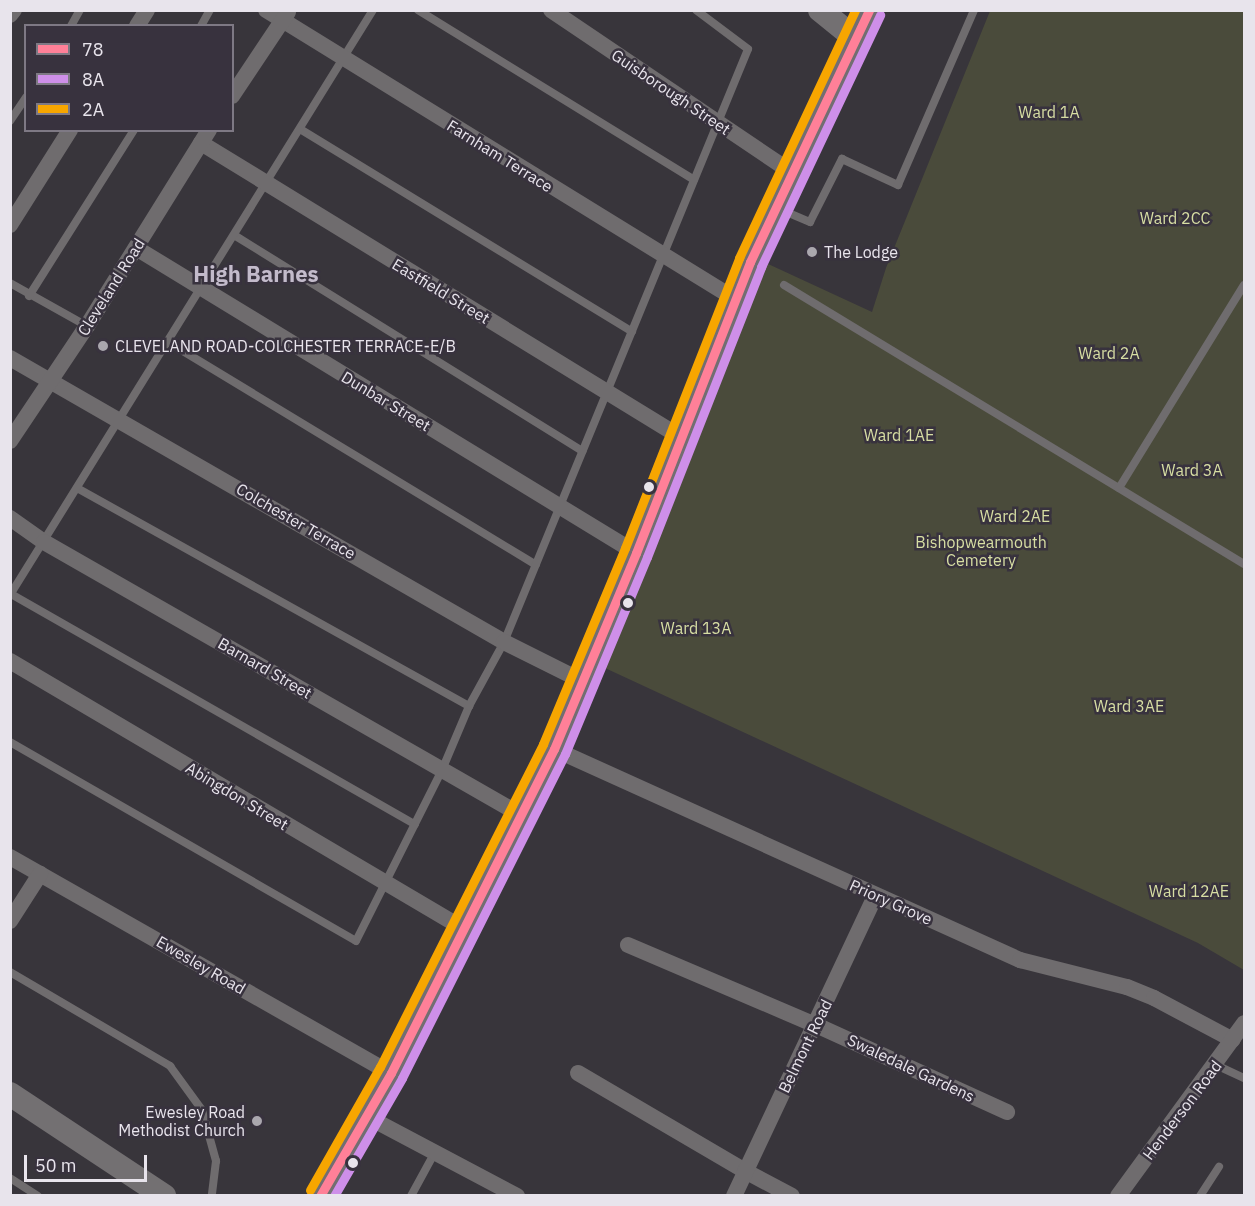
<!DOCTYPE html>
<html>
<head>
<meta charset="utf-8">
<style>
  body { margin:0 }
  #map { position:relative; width:1255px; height:1206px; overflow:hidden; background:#38353b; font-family:"IBM Plex Sans",sans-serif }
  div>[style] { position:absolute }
  .green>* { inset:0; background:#4a4b3b }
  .lane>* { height:8px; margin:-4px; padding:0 4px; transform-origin:4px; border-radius:4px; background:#6f6c6e }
  .street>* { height:16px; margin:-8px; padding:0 8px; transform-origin:8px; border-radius:8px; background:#6f6c6e }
  .secondary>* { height:24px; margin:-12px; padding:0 12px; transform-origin:12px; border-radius:12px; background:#737072 }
  .primary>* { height:26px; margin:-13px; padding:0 13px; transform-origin:13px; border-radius:13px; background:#726e71 }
  .bus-1>* { height:9px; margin:-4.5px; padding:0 4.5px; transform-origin:4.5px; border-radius:4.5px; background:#ff8098 }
  .bus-2>* { height:9px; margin:-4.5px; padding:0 4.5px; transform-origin:4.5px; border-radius:4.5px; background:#ce8fe9 }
  .bus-3>* { height:9px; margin:-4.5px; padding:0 4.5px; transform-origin:4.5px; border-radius:4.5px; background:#f7a600 }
  .dots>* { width:16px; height:16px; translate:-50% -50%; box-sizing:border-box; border:3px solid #38323e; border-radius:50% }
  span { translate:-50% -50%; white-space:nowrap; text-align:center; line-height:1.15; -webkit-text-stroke:5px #38323e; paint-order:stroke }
  .street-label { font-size:16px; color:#e8e4ec }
  .park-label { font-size:16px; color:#d7dea3 }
  .poi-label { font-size:16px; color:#e8e4ec }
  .left { translate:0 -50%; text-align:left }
  .right { translate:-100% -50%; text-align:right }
  .district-label { font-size:22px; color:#c3bbcb; font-weight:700 }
  .frame { position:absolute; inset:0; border:12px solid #e8e4ec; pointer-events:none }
  .legend { position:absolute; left:24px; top:24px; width:210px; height:108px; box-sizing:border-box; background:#38323e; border:2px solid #7e7984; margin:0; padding:8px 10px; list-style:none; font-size:18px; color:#e8e4ec }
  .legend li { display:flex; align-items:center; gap:12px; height:30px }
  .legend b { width:30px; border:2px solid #7e7984 }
  .scale { position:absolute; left:24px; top:1155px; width:123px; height:27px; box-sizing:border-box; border:3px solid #e8e4ec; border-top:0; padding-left:8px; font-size:18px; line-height:21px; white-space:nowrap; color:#e8e4ec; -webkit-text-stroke:4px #38323e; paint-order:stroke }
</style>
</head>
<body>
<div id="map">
  <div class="green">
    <div style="clip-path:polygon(990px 11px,1244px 11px,1244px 970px,1198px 943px,605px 668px,766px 263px,872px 312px,886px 268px)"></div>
  </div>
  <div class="lane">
    <div style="left:418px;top:10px;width:324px;rotate:31.6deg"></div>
    <div style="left:71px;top:26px;width:18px;rotate:-61deg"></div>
    <div style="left:201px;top:26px;width:18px;rotate:-61deg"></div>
    <div style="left:10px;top:121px;width:29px;rotate:-56deg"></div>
    <div style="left:300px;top:129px;width:389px;rotate:31.4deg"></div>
    <div style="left:777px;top:208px;width:36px;rotate:23deg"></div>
    <div style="left:810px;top:222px;width:71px;rotate:-63.1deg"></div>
    <div style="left:842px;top:159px;width:62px;rotate:24.9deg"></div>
    <div style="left:898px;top:185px;width:191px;rotate:-66.5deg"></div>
    <div style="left:234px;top:235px;width:410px;rotate:31.8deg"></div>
    <div style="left:10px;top:283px;width:88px;rotate:29.2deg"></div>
    <div style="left:784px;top:285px;width:538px;rotate:31.24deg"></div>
    <div style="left:29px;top:296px;width:196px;rotate:-57.7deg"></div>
    <div style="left:168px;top:342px;width:430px;rotate:31.2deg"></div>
    <div style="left:77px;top:488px;width:449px;rotate:29.1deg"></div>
    <div style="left:1119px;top:488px;width:238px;rotate:-58.4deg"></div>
    <div style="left:11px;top:594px;width:465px;rotate:29.7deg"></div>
    <div style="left:10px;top:595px;width:688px;rotate:-58.18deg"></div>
    <div style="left:10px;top:742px;width:399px;rotate:29.9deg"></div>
    <div style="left:356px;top:941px;width:191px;rotate:-63.3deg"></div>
    <div style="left:442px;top:770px;width:69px;rotate:-67.1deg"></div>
    <div style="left:469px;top:706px;width:73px;rotate:-61.3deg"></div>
    <div style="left:504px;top:642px;width:641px;rotate:-67.63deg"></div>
    <div style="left:748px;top:49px;width:65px;rotate:-143.1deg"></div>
    <div style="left:10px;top:972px;width:186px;rotate:30.4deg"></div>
    <div style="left:170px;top:1066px;width:54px;rotate:54deg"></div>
    <div style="left:202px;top:1110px;width:53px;rotate:74.6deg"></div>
    <div style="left:216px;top:1161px;width:35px;rotate:97deg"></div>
    <div style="left:1216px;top:1065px;width:31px;rotate:25deg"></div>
    <div style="left:10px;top:1178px;width:33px;rotate:33deg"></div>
    <div style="left:411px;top:1196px;width:50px;rotate:-61.4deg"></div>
    <div style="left:1200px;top:1196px;width:35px;rotate:-57deg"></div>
  </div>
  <div class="street">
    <div style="left:266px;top:10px;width:551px;rotate:31.64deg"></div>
    <div style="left:551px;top:10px;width:290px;rotate:34deg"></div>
    <div style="left:10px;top:15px;width:6px;rotate:-51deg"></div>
    <div style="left:137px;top:26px;width:19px;rotate:-58deg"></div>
    <div style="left:232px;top:96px;width:101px;rotate:-56.3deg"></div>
    <div style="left:201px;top:143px;width:564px;rotate:31.52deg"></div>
    <div style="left:10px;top:225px;width:112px;rotate:-57.7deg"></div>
    <div style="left:136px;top:248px;width:586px;rotate:31.38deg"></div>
    <div style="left:10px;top:358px;width:570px;rotate:29.89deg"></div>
    <div style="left:504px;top:642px;width:87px;rotate:26.6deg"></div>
    <div style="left:10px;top:441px;width:138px;rotate:-56.2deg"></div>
    <div style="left:87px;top:326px;width:231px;rotate:-58.1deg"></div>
    <div style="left:10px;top:518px;width:42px;rotate:35.2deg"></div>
    <div style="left:44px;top:542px;width:550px;rotate:29.78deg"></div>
    <div style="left:10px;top:661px;width:527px;rotate:30.55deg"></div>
    <div style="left:554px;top:749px;width:512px;rotate:24.36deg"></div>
    <div style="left:1020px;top:960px;width:110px;rotate:14.2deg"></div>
    <div style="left:1127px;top:987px;width:29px;rotate:22deg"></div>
    <div style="left:1154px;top:998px;width:89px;rotate:28deg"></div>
    <div style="left:10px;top:857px;width:438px;rotate:29.6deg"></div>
    <div style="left:10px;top:921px;width:56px;rotate:-57.4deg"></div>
    <div style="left:628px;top:945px;width:204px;rotate:23.1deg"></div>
    <div style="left:816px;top:1025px;width:210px;rotate:24.5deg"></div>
    <div style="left:578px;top:1073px;width:194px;rotate:30.4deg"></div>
    <div style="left:745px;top:1171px;width:53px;rotate:28deg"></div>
    <div style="left:366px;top:1116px;width:171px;rotate:27.9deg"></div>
    <div style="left:734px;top:1196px;width:331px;rotate:-64.8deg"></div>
    <div style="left:1118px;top:1196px;width:214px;rotate:-53.9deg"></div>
  </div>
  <div class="secondary">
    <div style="left:820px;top:10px;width:46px;rotate:38.9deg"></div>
    <div style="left:10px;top:1094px;width:185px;rotate:33.5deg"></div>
  </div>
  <div class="primary">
    <div style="left:320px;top:1196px;width:142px;rotate:-60deg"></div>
    <div style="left:391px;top:1073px;width:363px;rotate:-63.3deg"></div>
    <div style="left:554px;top:749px;width:212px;rotate:-67.3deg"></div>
    <div style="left:636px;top:553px;width:313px;rotate:-68.6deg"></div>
    <div style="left:750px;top:262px;width:279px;rotate:-64.7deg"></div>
  </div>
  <div class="bus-1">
    <div style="left:320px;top:1196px;width:142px;rotate:-60deg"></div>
    <div style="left:391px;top:1073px;width:363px;rotate:-63.3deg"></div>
    <div style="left:554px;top:749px;width:212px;rotate:-67.3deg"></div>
    <div style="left:636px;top:553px;width:313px;rotate:-68.6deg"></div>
    <div style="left:750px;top:262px;width:279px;rotate:-64.7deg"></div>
  </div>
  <div class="bus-2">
    <div style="left:334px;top:1196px;width:136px;rotate:-60deg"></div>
    <div style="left:402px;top:1078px;width:363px;rotate:-63.3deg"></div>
    <div style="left:565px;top:754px;width:213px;rotate:-67.4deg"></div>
    <div style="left:647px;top:557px;width:312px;rotate:-68.5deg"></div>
    <div style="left:761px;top:267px;width:279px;rotate:-64.7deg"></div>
  </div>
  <div class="bus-3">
    <div style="left:310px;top:1190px;width:142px;rotate:-60.4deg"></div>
    <div style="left:380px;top:1067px;width:362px;rotate:-63.2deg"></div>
    <div style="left:543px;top:744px;width:212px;rotate:-67.3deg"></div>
    <div style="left:625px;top:548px;width:312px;rotate:-68.5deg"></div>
    <div style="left:739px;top:258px;width:274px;rotate:-64.9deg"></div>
  </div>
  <div class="dots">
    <div style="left:812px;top:252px;background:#aaa7ae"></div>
    <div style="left:103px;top:346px;background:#aaa7ae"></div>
    <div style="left:649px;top:487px;background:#e8e4ec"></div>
    <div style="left:628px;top:603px;background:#e8e4ec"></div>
    <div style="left:257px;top:1121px;background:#aaa7ae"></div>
    <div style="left:353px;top:1163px;background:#e8e4ec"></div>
  </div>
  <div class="street-label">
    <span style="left:671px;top:92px;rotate:34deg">Guisborough Street</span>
    <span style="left:500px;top:156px;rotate:32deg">Farnham Terrace</span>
    <span style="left:111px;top:287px;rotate:-58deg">Cleveland Road</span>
    <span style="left:441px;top:291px;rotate:31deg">Eastfield Street</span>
    <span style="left:386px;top:401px;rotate:31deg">Dunbar Street</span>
    <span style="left:296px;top:521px;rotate:30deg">Colchester Terrace</span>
    <span style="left:265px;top:668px;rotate:30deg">Barnard Street</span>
    <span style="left:237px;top:796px;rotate:31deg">Abingdon Street</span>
    <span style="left:891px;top:902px;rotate:24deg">Priory Grove</span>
    <span style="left:201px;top:965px;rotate:30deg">Ewesley Road</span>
    <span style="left:805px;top:1046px;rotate:-64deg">Belmont Road</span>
    <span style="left:911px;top:1068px;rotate:25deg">Swaledale Gardens</span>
    <span style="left:1182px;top:1110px;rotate:-53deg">Henderson Road</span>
  </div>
  <div class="park-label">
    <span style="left:1049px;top:112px">Ward 1A</span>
    <span style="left:1175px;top:218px">Ward 2CC</span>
    <span style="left:1109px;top:353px">Ward 2A</span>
    <span style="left:899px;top:435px">Ward 1AE</span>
    <span style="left:1192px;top:470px">Ward 3A</span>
    <span style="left:1015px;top:516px">Ward 2AE</span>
    <span style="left:981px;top:551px">Bishopwearmouth<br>Cemetery</span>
    <span style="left:696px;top:628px">Ward 13A</span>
    <span style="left:1129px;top:706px">Ward 3AE</span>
    <span style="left:1189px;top:891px">Ward 12AE</span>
  </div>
  <div class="poi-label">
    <span class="left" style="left:824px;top:252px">The Lodge</span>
    <span class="left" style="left:115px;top:346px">CLEVELAND ROAD-COLCHESTER TERRACE-E/B</span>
    <span class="right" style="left:245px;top:1121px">Ewesley Road<br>Methodist Church</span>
  </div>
  <div class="district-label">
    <span style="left:256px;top:274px">High Barnes</span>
  </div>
  <div class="frame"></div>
  <ul class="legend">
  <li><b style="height:8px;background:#ff8098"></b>78</li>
  <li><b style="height:8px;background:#ce8fe9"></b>8A</li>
  <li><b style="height:8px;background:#f7a600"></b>2A</li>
  </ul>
  <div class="scale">50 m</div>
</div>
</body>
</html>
